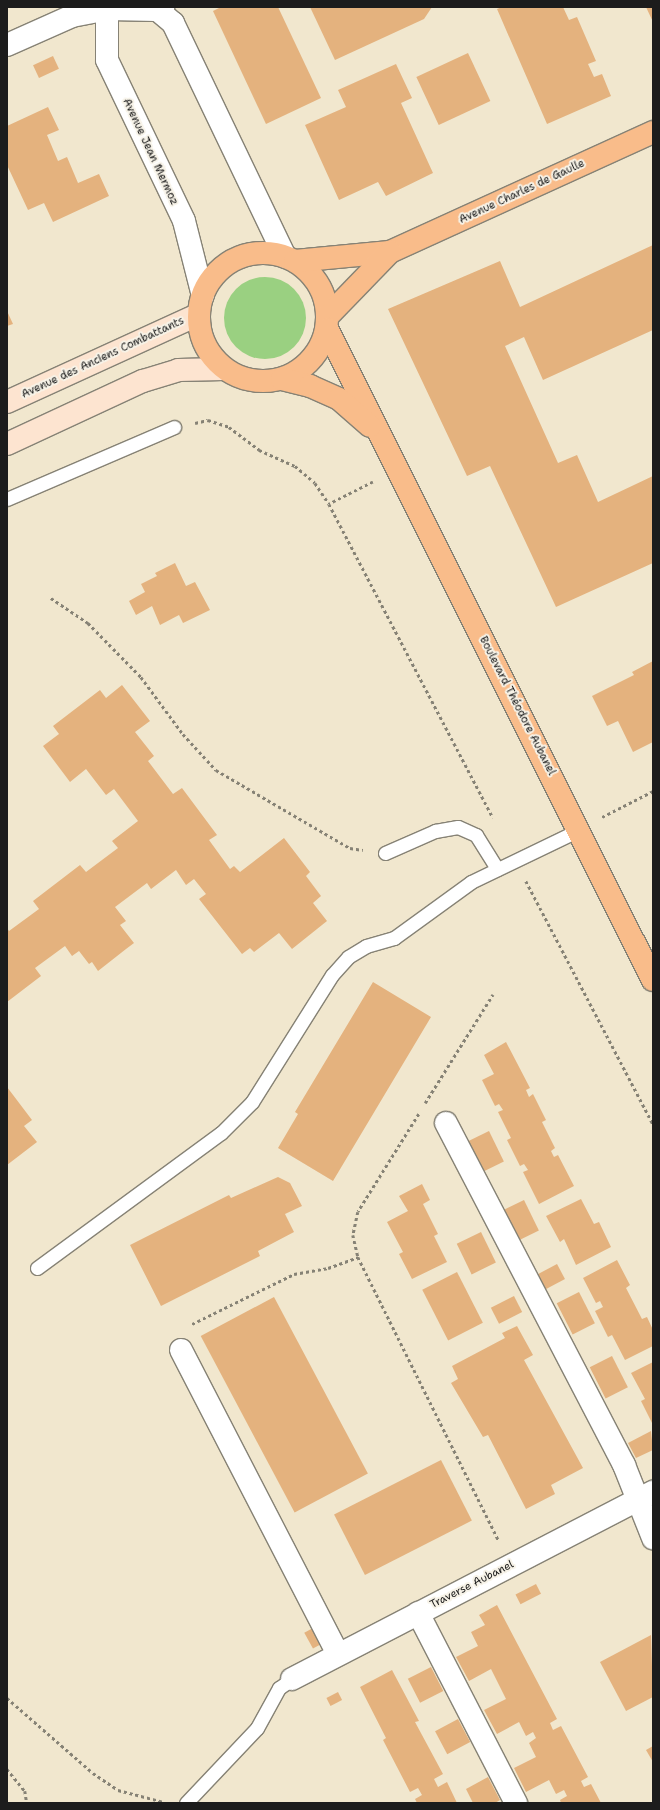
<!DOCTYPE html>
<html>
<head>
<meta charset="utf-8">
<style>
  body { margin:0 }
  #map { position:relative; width:660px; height:1810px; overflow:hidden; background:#f1e7ce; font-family:"Shantell Sans",sans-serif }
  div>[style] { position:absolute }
  .green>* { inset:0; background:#9ad081 }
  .round { border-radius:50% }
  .building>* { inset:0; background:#e4b27e; transform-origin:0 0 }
  .path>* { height:2.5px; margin-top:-1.25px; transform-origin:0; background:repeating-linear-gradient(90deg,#868275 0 3px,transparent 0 6px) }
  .roads { filter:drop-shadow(1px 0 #868275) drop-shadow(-1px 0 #868275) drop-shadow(0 1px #868275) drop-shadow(0 -1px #868275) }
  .lane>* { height:13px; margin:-6.5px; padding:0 6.5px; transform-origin:6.5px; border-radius:6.5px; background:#fff }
  .street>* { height:22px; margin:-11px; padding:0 11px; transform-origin:11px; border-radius:11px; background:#fff }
  .secondary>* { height:22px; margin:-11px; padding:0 11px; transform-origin:11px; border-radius:11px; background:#fde4d0 }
  .primary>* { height:22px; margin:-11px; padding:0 11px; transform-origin:11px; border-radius:11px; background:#f9bc8a }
  .primary>.ring { margin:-11px; padding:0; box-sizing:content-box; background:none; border:22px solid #f9bc8a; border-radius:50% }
  span { translate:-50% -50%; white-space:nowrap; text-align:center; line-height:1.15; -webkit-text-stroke:4px #f7f3e8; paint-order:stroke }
  .street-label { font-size:11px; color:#1c1c1c }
  .frame { position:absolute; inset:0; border:8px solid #1c1c1c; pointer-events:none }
</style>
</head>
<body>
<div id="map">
  <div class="green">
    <div class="round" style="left:224px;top:277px;width:82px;height:82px"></div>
  </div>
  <div class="building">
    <div style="clip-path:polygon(221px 7px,278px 7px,321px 98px,266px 124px,213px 11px)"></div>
    <div style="clip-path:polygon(310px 7px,432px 7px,424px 19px,335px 60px)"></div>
    <div style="clip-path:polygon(502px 7px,563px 7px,569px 20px,577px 17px,596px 61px,588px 64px,594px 77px,602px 74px,611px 96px,547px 124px,497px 9px)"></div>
    <div style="clip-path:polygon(646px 7px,653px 7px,653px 22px)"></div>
    <div style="left:468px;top:53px;width:53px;height:57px;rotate:65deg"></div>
    <div style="left:53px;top:56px;width:14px;height:22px;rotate:65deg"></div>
    <div style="clip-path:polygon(396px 64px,412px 98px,401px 103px,433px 173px,386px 196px,378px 182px,339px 200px,305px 125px,346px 107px,338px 90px)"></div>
    <div style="clip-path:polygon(48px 107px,59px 130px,47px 135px,58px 161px,67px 157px,78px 183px,99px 174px,109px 196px,53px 222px,44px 203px,28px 210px,7px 165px,7px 126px)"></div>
    <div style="clip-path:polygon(653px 245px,653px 330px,543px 380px,524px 337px,505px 346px,558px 463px,577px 455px,598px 502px,653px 476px,653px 563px,556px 607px,490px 466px,467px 476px,388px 309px,500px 261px,520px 307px)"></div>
    <div style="clip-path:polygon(7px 311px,13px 324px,7px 326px)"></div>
    <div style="clip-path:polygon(175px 563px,186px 586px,195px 582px,210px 610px,183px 623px,179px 615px,160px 625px,152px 606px,136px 615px,129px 601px,145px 592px,141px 584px,157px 576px,155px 573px)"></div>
    <div style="clip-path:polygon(653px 661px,653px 742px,633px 752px,618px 721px,607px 726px,592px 696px,634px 675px,632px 672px)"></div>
    <div style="clip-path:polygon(122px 685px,150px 721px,135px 732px,154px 756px,148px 761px,173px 794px,182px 788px,217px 835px,209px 840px,230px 869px,234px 866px,240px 872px,284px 838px,310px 872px,306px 876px,321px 896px,313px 903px,327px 921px,292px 949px,279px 933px,254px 952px,250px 948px,242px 954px,199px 899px,206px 894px,194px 879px,186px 885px,176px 870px,151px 889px,147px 883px,115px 907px,126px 921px,120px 925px,134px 943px,126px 949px,98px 971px,92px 962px,89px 964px,79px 951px,72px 956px,65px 946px,35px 968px,41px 976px,7px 1002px,7px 928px,9px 931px,39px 909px,33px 901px,80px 865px,86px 872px,118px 848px,112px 841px,138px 821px,114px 789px,106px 795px,86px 769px,70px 782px,43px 746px,59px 734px,53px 726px,100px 690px,106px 698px)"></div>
    <div style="clip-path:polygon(373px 982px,431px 1017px,333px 1181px,278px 1148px,298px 1114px,295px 1112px)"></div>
    <div style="clip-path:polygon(506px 1042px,530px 1088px,526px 1090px,529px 1097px,533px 1094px,546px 1120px,542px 1122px,555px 1148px,551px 1151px,554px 1157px,558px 1155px,574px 1186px,539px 1204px,523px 1172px,528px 1170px,524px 1164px,520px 1166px,507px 1140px,511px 1138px,498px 1112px,503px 1110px,499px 1104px,495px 1106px,482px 1080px,494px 1074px,484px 1055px)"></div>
    <div style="clip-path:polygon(7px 1087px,32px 1120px,24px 1126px,37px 1142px,7px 1165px)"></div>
    <div style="left:489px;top:1131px;width:34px;height:25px;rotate:64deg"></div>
    <div style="clip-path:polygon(278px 1177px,290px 1183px,302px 1206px,285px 1214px,294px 1232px,258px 1251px,260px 1256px,161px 1306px,130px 1245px,229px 1195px,231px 1198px)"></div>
    <div style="clip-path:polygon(422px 1184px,430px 1200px,423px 1204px,438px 1234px,434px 1236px,447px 1262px,412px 1279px,399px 1254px,403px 1252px,387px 1222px,408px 1211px,399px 1196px)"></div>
    <div style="clip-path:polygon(581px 1199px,594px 1224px,599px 1222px,611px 1247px,576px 1265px,564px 1239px,560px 1242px,546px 1216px)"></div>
    <div style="left:524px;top:1200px;width:34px;height:25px;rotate:64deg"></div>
    <div style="left:481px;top:1232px;width:34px;height:27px;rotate:64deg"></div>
    <div style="clip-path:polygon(617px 1260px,630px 1285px,626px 1288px,642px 1319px,647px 1317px,653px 1330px,653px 1346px,625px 1360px,612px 1335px,608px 1337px,595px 1311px,603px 1307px,600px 1301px,596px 1303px,583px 1278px)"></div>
    <div style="left:557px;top:1264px;width:17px;height:25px;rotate:62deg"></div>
    <div style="left:457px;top:1272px;width:57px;height:39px;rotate:63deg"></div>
    <div style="left:579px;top:1292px;width:35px;height:25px;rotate:63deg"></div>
    <div style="left:514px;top:1296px;width:18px;height:26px;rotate:63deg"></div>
    <div style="left:274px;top:1297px;width:200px;height:83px;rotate:62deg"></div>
    <div style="clip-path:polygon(517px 1326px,533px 1355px,524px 1360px,583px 1468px,551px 1485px,555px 1494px,526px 1509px,488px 1435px,483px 1437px,451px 1383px,458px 1379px,452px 1366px,505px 1338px,502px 1333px)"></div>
    <div style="left:612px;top:1356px;width:35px;height:25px;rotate:63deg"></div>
    <div style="clip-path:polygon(653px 1362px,653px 1425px,641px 1401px,645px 1399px,631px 1373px)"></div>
    <div style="clip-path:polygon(651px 1431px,653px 1450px,636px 1458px,628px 1443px)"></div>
    <div style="left:441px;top:1460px;width:68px;height:120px;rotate:63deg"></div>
    <div style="left:536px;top:1584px;width:11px;height:23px;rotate:63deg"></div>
    <div style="clip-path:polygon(497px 1605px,557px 1719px,550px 1723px,553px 1730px,561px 1726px,588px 1777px,581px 1781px,584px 1787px,591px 1784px,601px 1803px,561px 1803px,560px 1800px,567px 1796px,564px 1790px,556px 1794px,549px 1780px,526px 1792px,514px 1768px,536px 1757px,529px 1743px,536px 1738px,533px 1732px,526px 1736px,519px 1722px,497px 1734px,484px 1710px,506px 1699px,491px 1669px,469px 1681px,456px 1657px,478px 1646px,471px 1632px,485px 1625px,479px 1615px)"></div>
    <div style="left:313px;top:1628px;width:18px;height:10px;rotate:61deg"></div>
    <div style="clip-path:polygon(651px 1635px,653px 1697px,626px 1711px,600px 1662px)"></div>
    <div style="left:431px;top:1667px;width:27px;height:26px;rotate:63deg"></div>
    <div style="clip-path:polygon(392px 1670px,419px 1721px,415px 1722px,443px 1774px,434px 1779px,438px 1787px,447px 1782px,457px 1803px,417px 1803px,415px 1799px,422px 1795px,418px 1788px,410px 1792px,383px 1740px,386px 1738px,360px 1687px)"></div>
    <div style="left:338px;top:1692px;width:9px;height:13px;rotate:63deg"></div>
    <div style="left:458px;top:1719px;width:26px;height:26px;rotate:62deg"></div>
    <div style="clip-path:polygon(653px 1746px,653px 1762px,646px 1750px)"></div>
    <div style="clip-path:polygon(488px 1777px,500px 1800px,495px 1803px,473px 1803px,466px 1789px)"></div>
  </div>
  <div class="path">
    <div style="left:195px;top:423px;width:13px;rotate:-13deg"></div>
    <div style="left:208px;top:420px;width:22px;rotate:18deg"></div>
    <div style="left:229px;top:427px;width:38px;rotate:37deg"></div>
    <div style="left:259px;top:450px;width:39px;rotate:24deg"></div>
    <div style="left:295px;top:466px;width:26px;rotate:40deg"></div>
    <div style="left:315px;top:483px;width:25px;rotate:56deg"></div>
    <div style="left:373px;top:482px;width:49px;rotate:153.4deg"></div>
    <div style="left:329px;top:504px;width:354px;rotate:62.4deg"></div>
    <div style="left:51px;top:598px;width:45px;rotate:34deg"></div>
    <div style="left:88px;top:623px;width:76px;rotate:45.5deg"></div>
    <div style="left:141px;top:677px;width:71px;rotate:53.6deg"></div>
    <div style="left:183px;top:734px;width:49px;rotate:47.5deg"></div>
    <div style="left:216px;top:770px;width:155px;rotate:30.2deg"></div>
    <div style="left:350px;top:848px;width:13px;rotate:9deg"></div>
    <div style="left:602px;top:817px;width:57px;rotate:-27deg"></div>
    <div style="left:526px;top:881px;width:274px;rotate:62.4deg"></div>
    <div style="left:425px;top:1103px;width:128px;rotate:-58deg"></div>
    <div style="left:419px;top:1114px;width:115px;rotate:121.9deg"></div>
    <div style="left:358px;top:1212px;width:24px;rotate:102deg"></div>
    <div style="left:353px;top:1235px;width:23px;rotate:77deg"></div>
    <div style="left:358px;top:1257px;width:317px;rotate:63.6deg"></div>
    <div style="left:192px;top:1324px;width:114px;rotate:-26.1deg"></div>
    <div style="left:294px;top:1274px;width:35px;rotate:-10deg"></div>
    <div style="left:328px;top:1268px;width:32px;rotate:-20deg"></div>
    <div style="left:7px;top:1698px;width:114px;rotate:41.1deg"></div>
    <div style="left:93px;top:1773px;width:30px;rotate:34deg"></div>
    <div style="left:118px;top:1790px;width:48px;rotate:14.6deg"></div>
    <div style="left:7px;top:1769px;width:28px;rotate:51deg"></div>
    <div style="left:25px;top:1791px;width:12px;rotate:81deg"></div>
  </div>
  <div class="roads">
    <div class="lane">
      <div style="left:7px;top:499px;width:182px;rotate:-23.3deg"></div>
      <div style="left:385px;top:853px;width:55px;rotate:-23.7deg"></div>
      <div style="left:435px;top:831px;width:23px;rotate:-10deg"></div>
      <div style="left:458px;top:827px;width:20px;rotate:24deg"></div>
      <div style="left:476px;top:835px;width:40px;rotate:58deg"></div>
      <div style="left:37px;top:1268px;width:228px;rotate:-36.3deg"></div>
      <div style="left:221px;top:1133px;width:44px;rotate:-45deg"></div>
      <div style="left:252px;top:1102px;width:150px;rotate:-57.8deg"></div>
      <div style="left:332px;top:975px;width:24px;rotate:-48deg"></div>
      <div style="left:348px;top:957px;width:21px;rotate:-31deg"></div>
      <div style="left:366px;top:946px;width:29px;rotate:-16deg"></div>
      <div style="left:394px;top:938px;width:95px;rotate:-36deg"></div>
      <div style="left:471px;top:882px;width:120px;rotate:-25.7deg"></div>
      <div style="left:186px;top:1803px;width:103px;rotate:-46.6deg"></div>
      <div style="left:257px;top:1728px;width:46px;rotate:-61.2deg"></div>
      <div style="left:279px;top:1688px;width:16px;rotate:-35deg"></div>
    </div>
    <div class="street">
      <div style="left:107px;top:7px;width:53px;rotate:90deg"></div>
      <div style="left:107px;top:60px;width:178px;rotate:64.4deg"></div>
      <div style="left:184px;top:221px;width:77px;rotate:75.8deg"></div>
      <div style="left:154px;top:7px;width:25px;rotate:40deg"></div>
      <div style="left:173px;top:23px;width:259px;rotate:64.4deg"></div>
      <div style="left:7px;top:45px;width:71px;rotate:-24deg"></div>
      <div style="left:72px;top:16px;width:37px;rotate:-11deg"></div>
      <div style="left:108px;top:9px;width:48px;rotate:1.2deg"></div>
      <div style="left:156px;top:10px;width:8px;rotate:-23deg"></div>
      <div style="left:446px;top:1123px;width:386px;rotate:62.5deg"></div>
      <div style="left:624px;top:1465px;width:79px;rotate:68.3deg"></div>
      <div style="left:181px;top:1350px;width:342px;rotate:62.7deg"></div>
      <div style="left:418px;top:1613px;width:214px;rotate:62.7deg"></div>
      <div style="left:292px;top:1679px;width:407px;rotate:-27.4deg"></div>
    </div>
    <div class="secondary">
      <div style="left:7px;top:402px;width:211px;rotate:-24.6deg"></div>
      <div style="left:7px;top:444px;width:150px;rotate:-24.9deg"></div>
      <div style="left:143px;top:381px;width:37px;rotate:-17deg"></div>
      <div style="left:178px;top:370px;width:46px;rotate:-1.2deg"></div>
    </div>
    <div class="primary">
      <div class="ring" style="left:199px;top:253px;width:106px;height:106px"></div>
      <div style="left:295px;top:261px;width:95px;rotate:-5.4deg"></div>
      <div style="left:390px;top:252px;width:289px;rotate:-24.5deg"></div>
      <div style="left:328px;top:316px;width:89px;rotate:-45.9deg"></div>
      <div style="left:327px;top:329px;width:728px;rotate:63.4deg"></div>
      <div style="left:282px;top:379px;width:29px;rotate:14deg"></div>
      <div style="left:310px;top:386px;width:32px;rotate:24deg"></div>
      <div style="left:339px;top:399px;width:41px;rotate:41.1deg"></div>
    </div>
  </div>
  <div class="street-label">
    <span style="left:150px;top:152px;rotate:65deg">Avenue Jean Mermoz</span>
    <span style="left:522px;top:192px;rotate:-25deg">Avenue Charles de Gaulle</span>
    <span style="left:103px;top:358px;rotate:-25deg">Avenue des Anciens Combattants</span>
    <span style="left:517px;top:706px;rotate:63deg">Boulevard Théodore Aubanel</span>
    <span style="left:472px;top:1585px;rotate:-27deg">Traverse Aubanel</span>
  </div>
  <div class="frame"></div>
</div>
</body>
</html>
